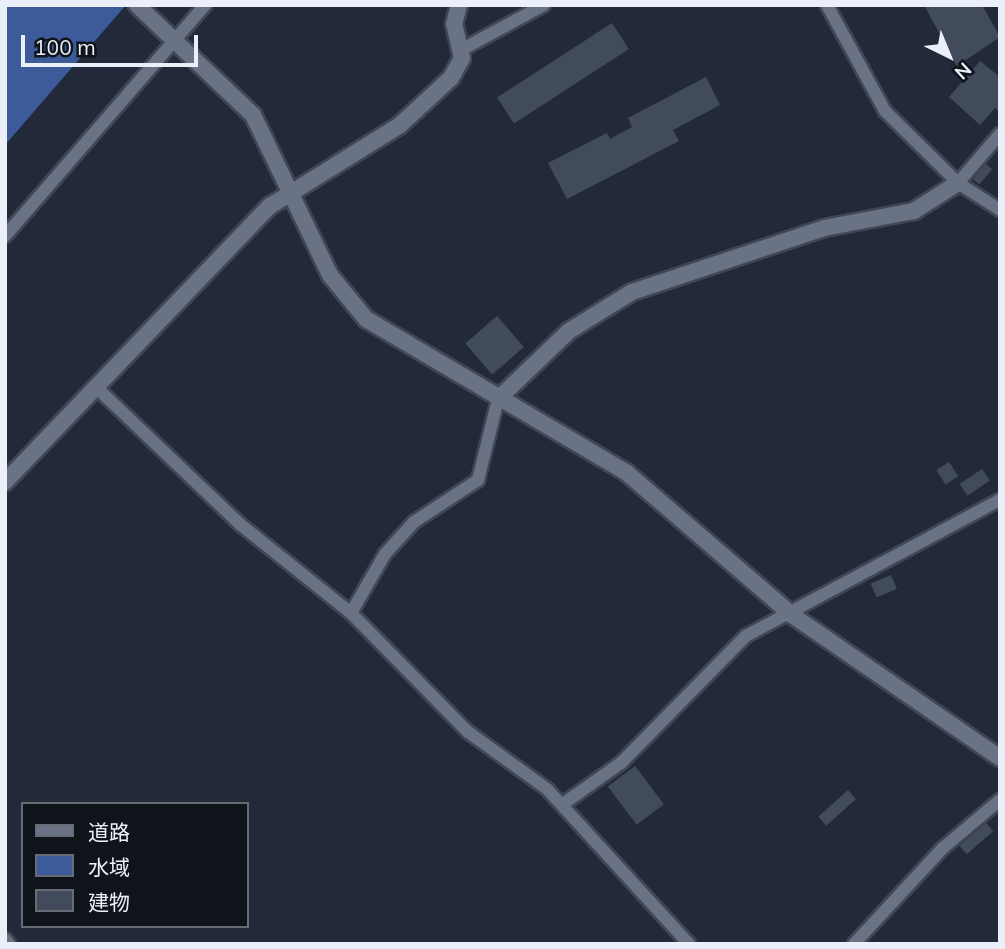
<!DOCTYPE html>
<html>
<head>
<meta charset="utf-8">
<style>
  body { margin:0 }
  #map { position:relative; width:1005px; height:949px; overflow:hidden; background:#222a3a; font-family:Mulish,"Noto Sans JP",sans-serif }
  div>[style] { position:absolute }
  .water>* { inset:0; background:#3d5a9b }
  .building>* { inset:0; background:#424b5c; transform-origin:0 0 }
  .roads { filter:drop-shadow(2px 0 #414754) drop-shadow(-2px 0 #414754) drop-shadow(0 2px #414754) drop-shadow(0 -2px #414754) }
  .minor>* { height:12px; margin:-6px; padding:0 6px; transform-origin:6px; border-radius:6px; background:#6a7386 }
  .tertiary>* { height:16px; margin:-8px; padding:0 8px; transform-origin:8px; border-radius:8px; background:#6a7386 }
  span { translate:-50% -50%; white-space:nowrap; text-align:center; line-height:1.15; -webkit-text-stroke:6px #0f131a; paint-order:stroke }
  .frame { position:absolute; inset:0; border:7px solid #eaeffa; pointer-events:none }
  .legend { position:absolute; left:21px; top:802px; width:228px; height:126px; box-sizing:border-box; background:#0f131a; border:2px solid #676b74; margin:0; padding:9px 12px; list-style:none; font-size:21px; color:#eaeffa }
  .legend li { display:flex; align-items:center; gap:14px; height:35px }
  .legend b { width:35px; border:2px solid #676b74 }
  .north { position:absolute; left:914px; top:21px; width:70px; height:70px; -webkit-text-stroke:5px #0f131a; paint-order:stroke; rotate:137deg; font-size:19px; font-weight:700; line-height:28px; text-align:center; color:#eaeffa }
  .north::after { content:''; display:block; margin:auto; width:24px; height:32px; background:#eaeffa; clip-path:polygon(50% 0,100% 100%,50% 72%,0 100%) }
  .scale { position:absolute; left:21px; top:35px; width:177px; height:32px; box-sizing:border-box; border:4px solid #eaeffa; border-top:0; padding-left:9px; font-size:21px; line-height:24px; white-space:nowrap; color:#eaeffa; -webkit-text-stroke:5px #0f131a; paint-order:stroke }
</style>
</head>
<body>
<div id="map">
  <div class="water">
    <div style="clip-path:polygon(5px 5px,126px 5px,5px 145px)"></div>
  </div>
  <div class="building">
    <div style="clip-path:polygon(924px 5px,982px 5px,1000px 37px,957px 66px)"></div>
    <div style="left:612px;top:23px;width:31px;height:137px;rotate:57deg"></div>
    <div style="clip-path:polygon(980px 61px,1000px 77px,1000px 112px,995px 108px,980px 125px,949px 97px)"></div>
    <div style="clip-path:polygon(706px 77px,720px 105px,673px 130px,679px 141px,567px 199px,548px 163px,607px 133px,610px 139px,632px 127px,628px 118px)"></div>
    <div style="left:986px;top:164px;width:8px;height:20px;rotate:40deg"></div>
    <div style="left:497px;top:316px;width:41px;height:42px;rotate:49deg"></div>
    <div style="left:949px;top:462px;width:17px;height:15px;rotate:57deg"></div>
    <div style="left:982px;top:469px;width:14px;height:27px;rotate:56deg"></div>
    <div style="left:891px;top:575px;width:15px;height:22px;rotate:67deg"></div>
    <div style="left:635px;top:766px;width:48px;height:34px;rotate:53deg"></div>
    <div style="left:848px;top:790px;width:12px;height:40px;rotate:48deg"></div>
    <div style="left:986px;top:823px;width:11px;height:35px;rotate:49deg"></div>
  </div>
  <div class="roads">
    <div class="minor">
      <div style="left:827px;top:5px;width:121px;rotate:61.3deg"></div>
      <div style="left:885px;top:111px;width:103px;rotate:44.6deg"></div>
      <div style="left:461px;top:50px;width:94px;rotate:-28.5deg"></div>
      <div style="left:1000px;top:134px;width:65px;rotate:130.6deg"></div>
      <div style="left:958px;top:183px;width:50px;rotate:32.7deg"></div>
      <div style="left:5px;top:236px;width:306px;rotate:-49.1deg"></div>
      <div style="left:97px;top:388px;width:199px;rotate:43.6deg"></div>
      <div style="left:241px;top:525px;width:141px;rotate:38.7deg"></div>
      <div style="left:351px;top:613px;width:167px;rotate:45.5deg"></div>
      <div style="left:468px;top:732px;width:97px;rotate:35.8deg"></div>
      <div style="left:547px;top:789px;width:210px;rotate:47.5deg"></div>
      <div style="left:351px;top:613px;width:68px;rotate:-60deg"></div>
      <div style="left:385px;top:554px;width:43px;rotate:-47.8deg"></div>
      <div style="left:414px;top:522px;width:77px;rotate:-33.3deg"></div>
      <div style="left:478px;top:480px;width:83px;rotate:-76.1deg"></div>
      <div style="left:563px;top:804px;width:71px;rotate:-35.3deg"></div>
      <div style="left:621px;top:763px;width:178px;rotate:-45.5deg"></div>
      <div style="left:746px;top:636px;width:288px;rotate:-28.2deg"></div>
      <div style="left:5px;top:939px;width:6px;rotate:51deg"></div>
      <div style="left:854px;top:944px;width:131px;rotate:-47.2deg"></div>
      <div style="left:943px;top:848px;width:75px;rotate:-40.1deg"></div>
    </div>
    <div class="tertiary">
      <div style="left:137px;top:5px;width:160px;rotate:43.5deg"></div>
      <div style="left:253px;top:115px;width:178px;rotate:64.3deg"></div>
      <div style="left:330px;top:275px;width:57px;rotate:50.7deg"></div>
      <div style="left:366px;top:319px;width:303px;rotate:30.5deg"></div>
      <div style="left:627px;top:473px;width:218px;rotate:40.7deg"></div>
      <div style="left:792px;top:615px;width:252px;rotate:34.5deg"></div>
      <div style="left:498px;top:399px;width:98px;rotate:-43.8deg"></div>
      <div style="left:569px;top:331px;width:74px;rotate:-31.8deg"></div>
      <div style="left:632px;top:292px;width:202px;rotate:-18.4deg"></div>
      <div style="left:824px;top:228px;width:92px;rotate:-10.7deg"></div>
      <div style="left:914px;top:211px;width:52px;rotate:-32.5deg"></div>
      <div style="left:5px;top:482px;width:383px;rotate:-46.2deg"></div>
      <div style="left:270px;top:206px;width:153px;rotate:-31.9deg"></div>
      <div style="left:400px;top:125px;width:69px;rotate:-42.7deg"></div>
      <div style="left:451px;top:78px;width:23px;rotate:-61deg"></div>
      <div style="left:462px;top:58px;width:35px;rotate:-103deg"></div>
      <div style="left:454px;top:24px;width:20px;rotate:-75deg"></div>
    </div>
  </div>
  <div class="frame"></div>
  <ul class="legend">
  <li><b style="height:9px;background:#6a7386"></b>道路</li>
  <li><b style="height:19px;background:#3d5a9b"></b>水域</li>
  <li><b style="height:19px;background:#424b5c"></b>建物</li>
  </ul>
  <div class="north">N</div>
  <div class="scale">100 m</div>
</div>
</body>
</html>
